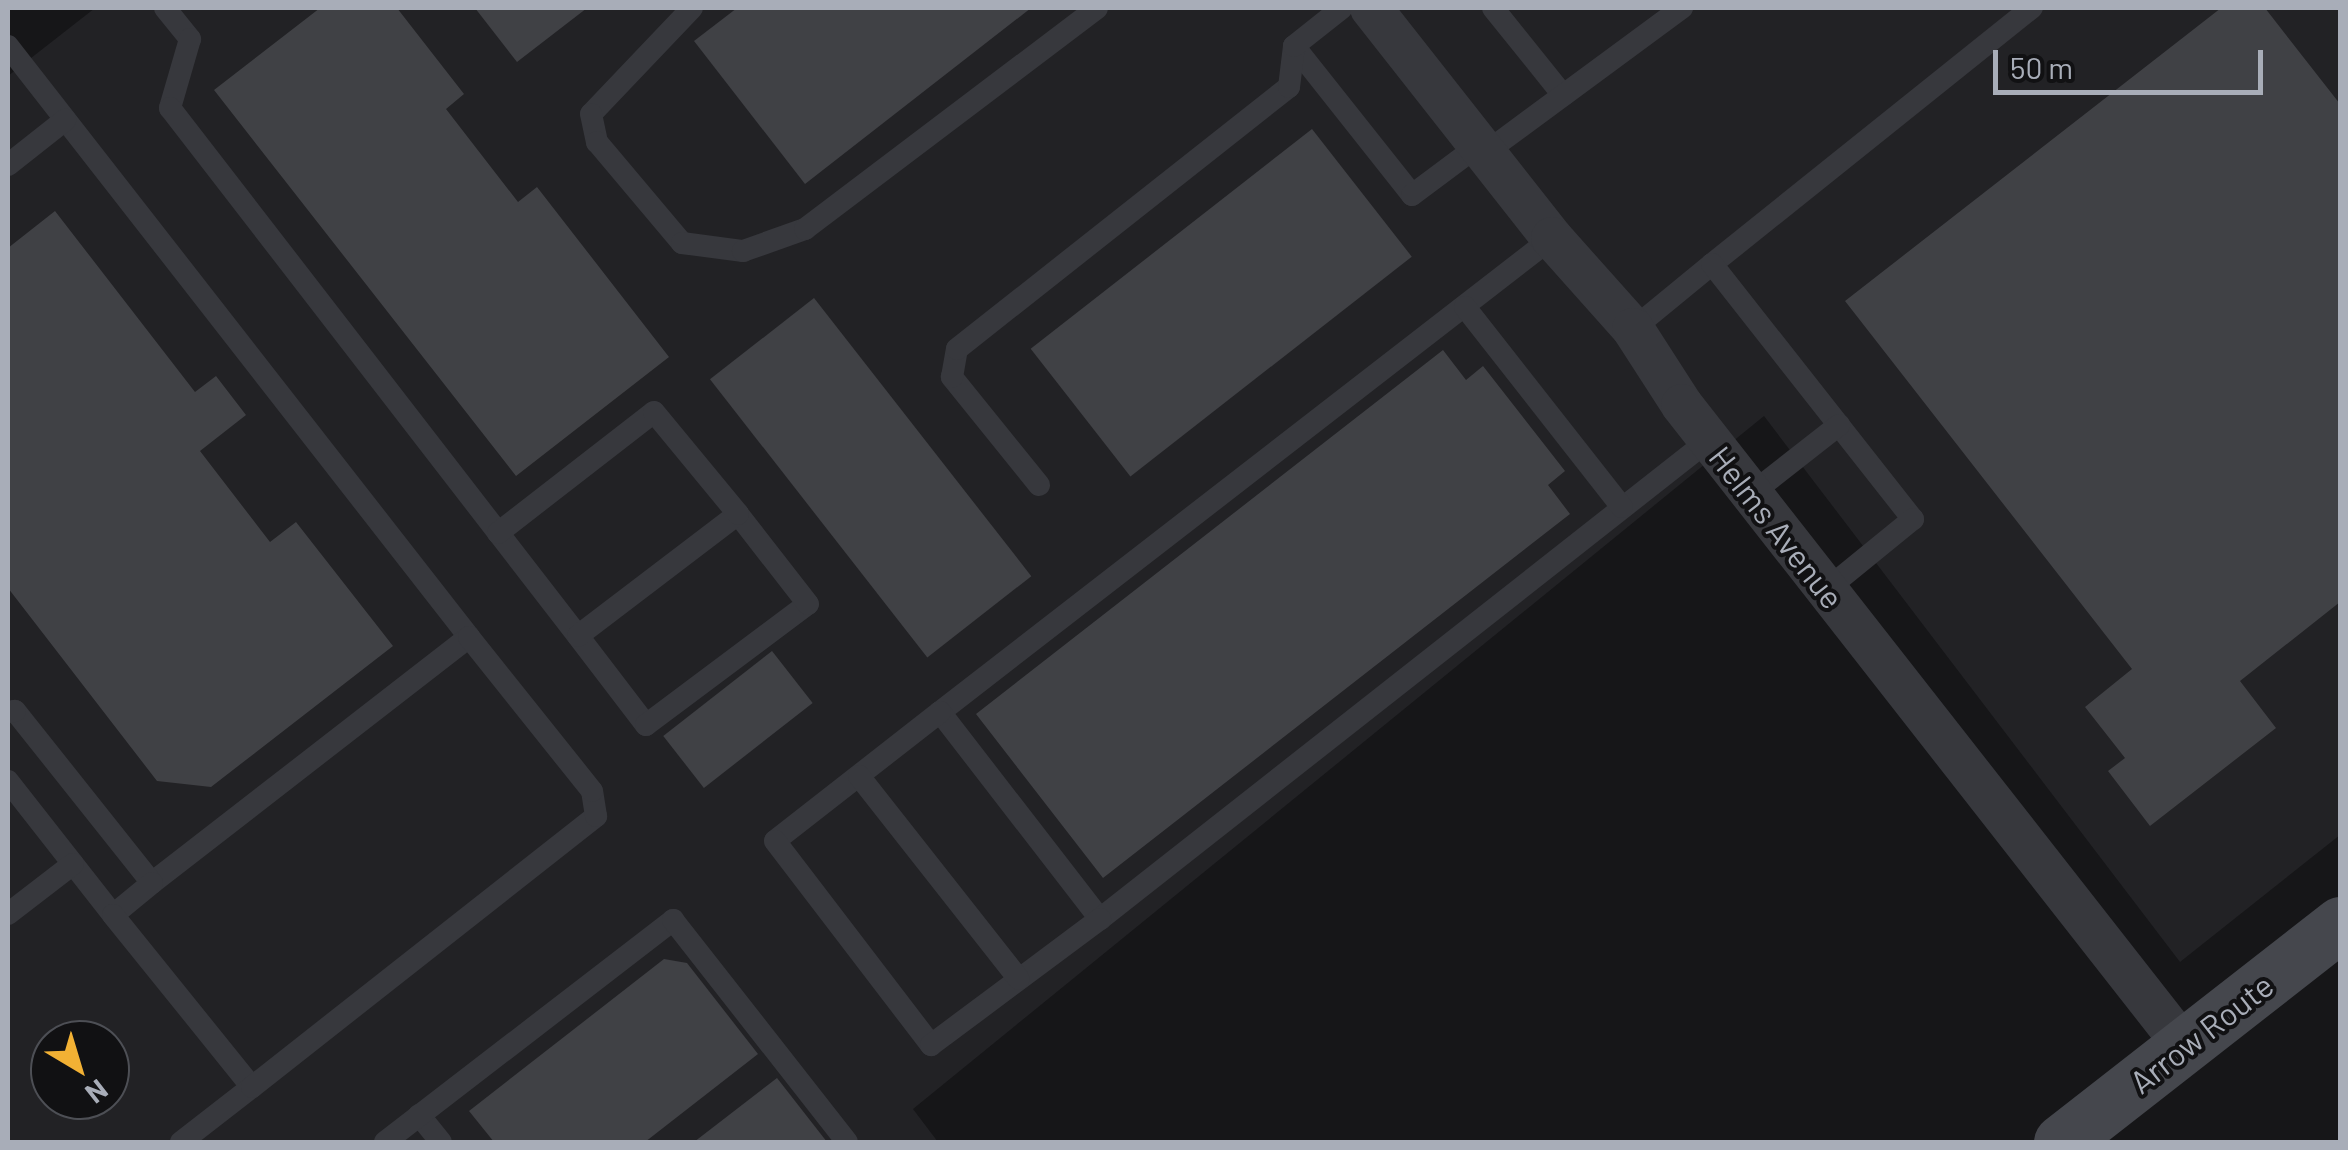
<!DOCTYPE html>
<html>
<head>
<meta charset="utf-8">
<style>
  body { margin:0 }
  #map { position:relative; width:2348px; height:1150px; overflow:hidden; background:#161618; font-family:Barlow,sans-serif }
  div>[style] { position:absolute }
  .built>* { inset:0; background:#222225 }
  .building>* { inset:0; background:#404145; transform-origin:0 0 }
  .service>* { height:22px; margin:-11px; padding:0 11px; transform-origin:11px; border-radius:11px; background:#37383d }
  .minor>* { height:42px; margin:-21px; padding:0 21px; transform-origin:21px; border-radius:21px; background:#37383d }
  .secondary>* { height:55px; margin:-27.5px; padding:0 27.5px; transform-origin:27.5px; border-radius:27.5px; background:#45474d }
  span { translate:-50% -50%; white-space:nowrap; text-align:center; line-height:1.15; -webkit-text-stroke:8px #111113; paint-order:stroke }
  .street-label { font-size:32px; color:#a8adb8 }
  .frame { position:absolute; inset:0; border:10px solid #a8adb8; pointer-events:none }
  .north { position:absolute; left:30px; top:1020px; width:100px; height:100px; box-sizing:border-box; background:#111113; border:2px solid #4d4f55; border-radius:50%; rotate:142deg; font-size:28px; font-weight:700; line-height:40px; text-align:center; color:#a8adb8 }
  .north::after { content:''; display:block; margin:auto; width:35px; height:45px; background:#f2b134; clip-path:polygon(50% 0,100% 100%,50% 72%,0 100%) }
  .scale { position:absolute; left:1993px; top:50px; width:270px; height:45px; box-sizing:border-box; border:5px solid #a8adb8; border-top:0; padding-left:12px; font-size:30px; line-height:35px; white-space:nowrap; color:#a8adb8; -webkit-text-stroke:8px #111113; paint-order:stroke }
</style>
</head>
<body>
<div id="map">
  <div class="built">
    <div style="clip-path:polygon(evenodd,95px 8px,2340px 8px,2340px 835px,2180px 962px,1764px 416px,913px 1109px,938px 1142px,8px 1142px,8px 76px,95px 8px,50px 1040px,110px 1040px,110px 1100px,50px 1100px,50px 1040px)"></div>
  </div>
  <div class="building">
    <div style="clip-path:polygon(320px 8px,397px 8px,464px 94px,446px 109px,518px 202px,537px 187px,669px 357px,516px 476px,214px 90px)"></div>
    <div style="clip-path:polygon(475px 8px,587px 8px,517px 62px)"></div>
    <div style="clip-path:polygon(737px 8px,1031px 8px,805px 184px,694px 41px)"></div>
    <div style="clip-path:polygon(2221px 8px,2265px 8px,2340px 104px,2340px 602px,2240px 681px,2276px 728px,2150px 826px,2108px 771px,2125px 758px,2085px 707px,2132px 669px,1845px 301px)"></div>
    <div style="left:1312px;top:129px;width:162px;height:357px;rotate:52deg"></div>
    <div style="clip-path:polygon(55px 211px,195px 392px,216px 376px,246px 415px,200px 451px,270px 542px,296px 522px,393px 646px,211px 787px,157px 781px,8px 588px,8px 248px)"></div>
    <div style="left:814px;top:298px;width:353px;height:132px;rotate:52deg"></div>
    <div style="clip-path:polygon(1443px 350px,1466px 380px,1483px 366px,1565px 471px,1548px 485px,1570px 514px,1103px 878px,976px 714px)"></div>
    <div style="left:772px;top:651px;width:66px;height:138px;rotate:52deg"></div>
    <div style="clip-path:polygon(664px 959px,687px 963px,758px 1054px,645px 1142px,494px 1142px,469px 1111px)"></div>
    <div style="clip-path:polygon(777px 1078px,827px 1142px,694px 1142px)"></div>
  </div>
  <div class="service">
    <div style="left:165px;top:8px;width:40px;rotate:51deg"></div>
    <div style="left:190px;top:39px;width:72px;rotate:106.2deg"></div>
    <div style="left:170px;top:108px;width:667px;rotate:52.31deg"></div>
    <div style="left:578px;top:636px;width:112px;rotate:52.6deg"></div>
    <div style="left:646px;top:725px;width:202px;rotate:-36.8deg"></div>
    <div style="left:808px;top:604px;width:114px;rotate:-127.9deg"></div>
    <div style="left:738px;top:514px;width:201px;rotate:142.7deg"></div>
    <div style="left:692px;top:8px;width:146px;rotate:133.6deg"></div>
    <div style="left:591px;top:114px;width:29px;rotate:78deg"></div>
    <div style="left:597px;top:142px;width:132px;rotate:49.9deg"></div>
    <div style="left:682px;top:243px;width:62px;rotate:7.5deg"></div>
    <div style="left:743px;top:251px;width:66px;rotate:-19.5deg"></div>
    <div style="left:805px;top:229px;width:366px;rotate:-37.1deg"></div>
    <div style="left:1493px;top:8px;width:112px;rotate:51.2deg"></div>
    <div style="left:8px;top:46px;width:750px;rotate:52.04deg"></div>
    <div style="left:469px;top:637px;width:401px;rotate:142.2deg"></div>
    <div style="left:152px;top:883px;width:220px;rotate:-128.5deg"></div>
    <div style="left:15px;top:711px;width:7px;rotate:172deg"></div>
    <div style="left:1294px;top:46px;width:190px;rotate:51.6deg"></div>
    <div style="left:1412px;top:195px;width:84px;rotate:-36.7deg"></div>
    <div style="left:1485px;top:153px;width:245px;rotate:-36.4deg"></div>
    <div style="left:8px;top:165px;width:73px;rotate:-38.3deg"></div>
    <div style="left:1552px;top:238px;width:774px;rotate:142.24deg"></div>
    <div style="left:940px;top:712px;width:262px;rotate:52.3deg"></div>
    <div style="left:1100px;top:919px;width:775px;rotate:-38.19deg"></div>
    <div style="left:1712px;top:264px;width:410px;rotate:-38.7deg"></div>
    <div style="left:1465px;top:307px;width:254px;rotate:51.9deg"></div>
    <div style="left:1633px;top:329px;width:102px;rotate:-39.4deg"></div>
    <div style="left:1712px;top:264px;width:325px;rotate:51.8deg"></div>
    <div style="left:1913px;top:519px;width:112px;rotate:140.8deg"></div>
    <div style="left:1039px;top:485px;width:139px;rotate:-128.9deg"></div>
    <div style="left:952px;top:377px;width:28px;rotate:-80deg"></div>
    <div style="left:957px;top:349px;width:423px;rotate:-38.3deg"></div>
    <div style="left:1289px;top:87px;width:41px;rotate:-83deg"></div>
    <div style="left:1294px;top:46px;width:61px;rotate:-38.4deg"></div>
    <div style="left:1751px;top:494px;width:112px;rotate:-38.1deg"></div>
    <div style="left:498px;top:533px;width:197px;rotate:-37.8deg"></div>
    <div style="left:654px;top:412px;width:132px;rotate:50.5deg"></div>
    <div style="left:940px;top:712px;width:209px;rotate:142deg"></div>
    <div style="left:775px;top:841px;width:257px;rotate:52.6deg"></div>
    <div style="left:931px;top:1045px;width:211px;rotate:-36.7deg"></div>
    <div style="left:859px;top:776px;width:258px;rotate:51.8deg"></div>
    <div style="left:8px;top:781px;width:170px;rotate:51.9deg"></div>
    <div style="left:152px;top:883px;width:50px;rotate:140.6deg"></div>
    <div style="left:113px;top:915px;width:221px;rotate:51.1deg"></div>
    <div style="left:252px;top:1087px;width:90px;rotate:142.2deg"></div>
    <div style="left:8px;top:914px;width:82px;rotate:-37.6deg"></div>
    <div style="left:252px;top:1087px;width:438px;rotate:-38.2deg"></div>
    <div style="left:596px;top:816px;width:25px;rotate:-99deg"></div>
    <div style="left:592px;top:791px;width:197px;rotate:-128.6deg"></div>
    <div style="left:419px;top:1115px;width:35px;rotate:51deg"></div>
    <div style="left:385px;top:1142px;width:364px;rotate:-37.6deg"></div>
    <div style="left:673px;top:920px;width:282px;rotate:51.9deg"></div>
  </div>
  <div class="minor">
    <div style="left:1371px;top:8px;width:293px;rotate:51.8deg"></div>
    <div style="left:1552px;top:238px;width:122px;rotate:48.3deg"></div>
    <div style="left:1633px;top:329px;width:90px;rotate:57.2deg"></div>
    <div style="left:1682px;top:405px;width:814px;rotate:51.93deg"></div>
  </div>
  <div class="secondary">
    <div style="left:2061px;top:1142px;width:354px;rotate:-38deg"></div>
  </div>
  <div class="street-label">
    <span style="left:1777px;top:527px;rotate:52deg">Helms Avenue</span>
    <span style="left:2201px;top:1033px;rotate:-38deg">Arrow Route</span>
  </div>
  <div class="frame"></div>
  <div class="north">N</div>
  <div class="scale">50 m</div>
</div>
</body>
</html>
